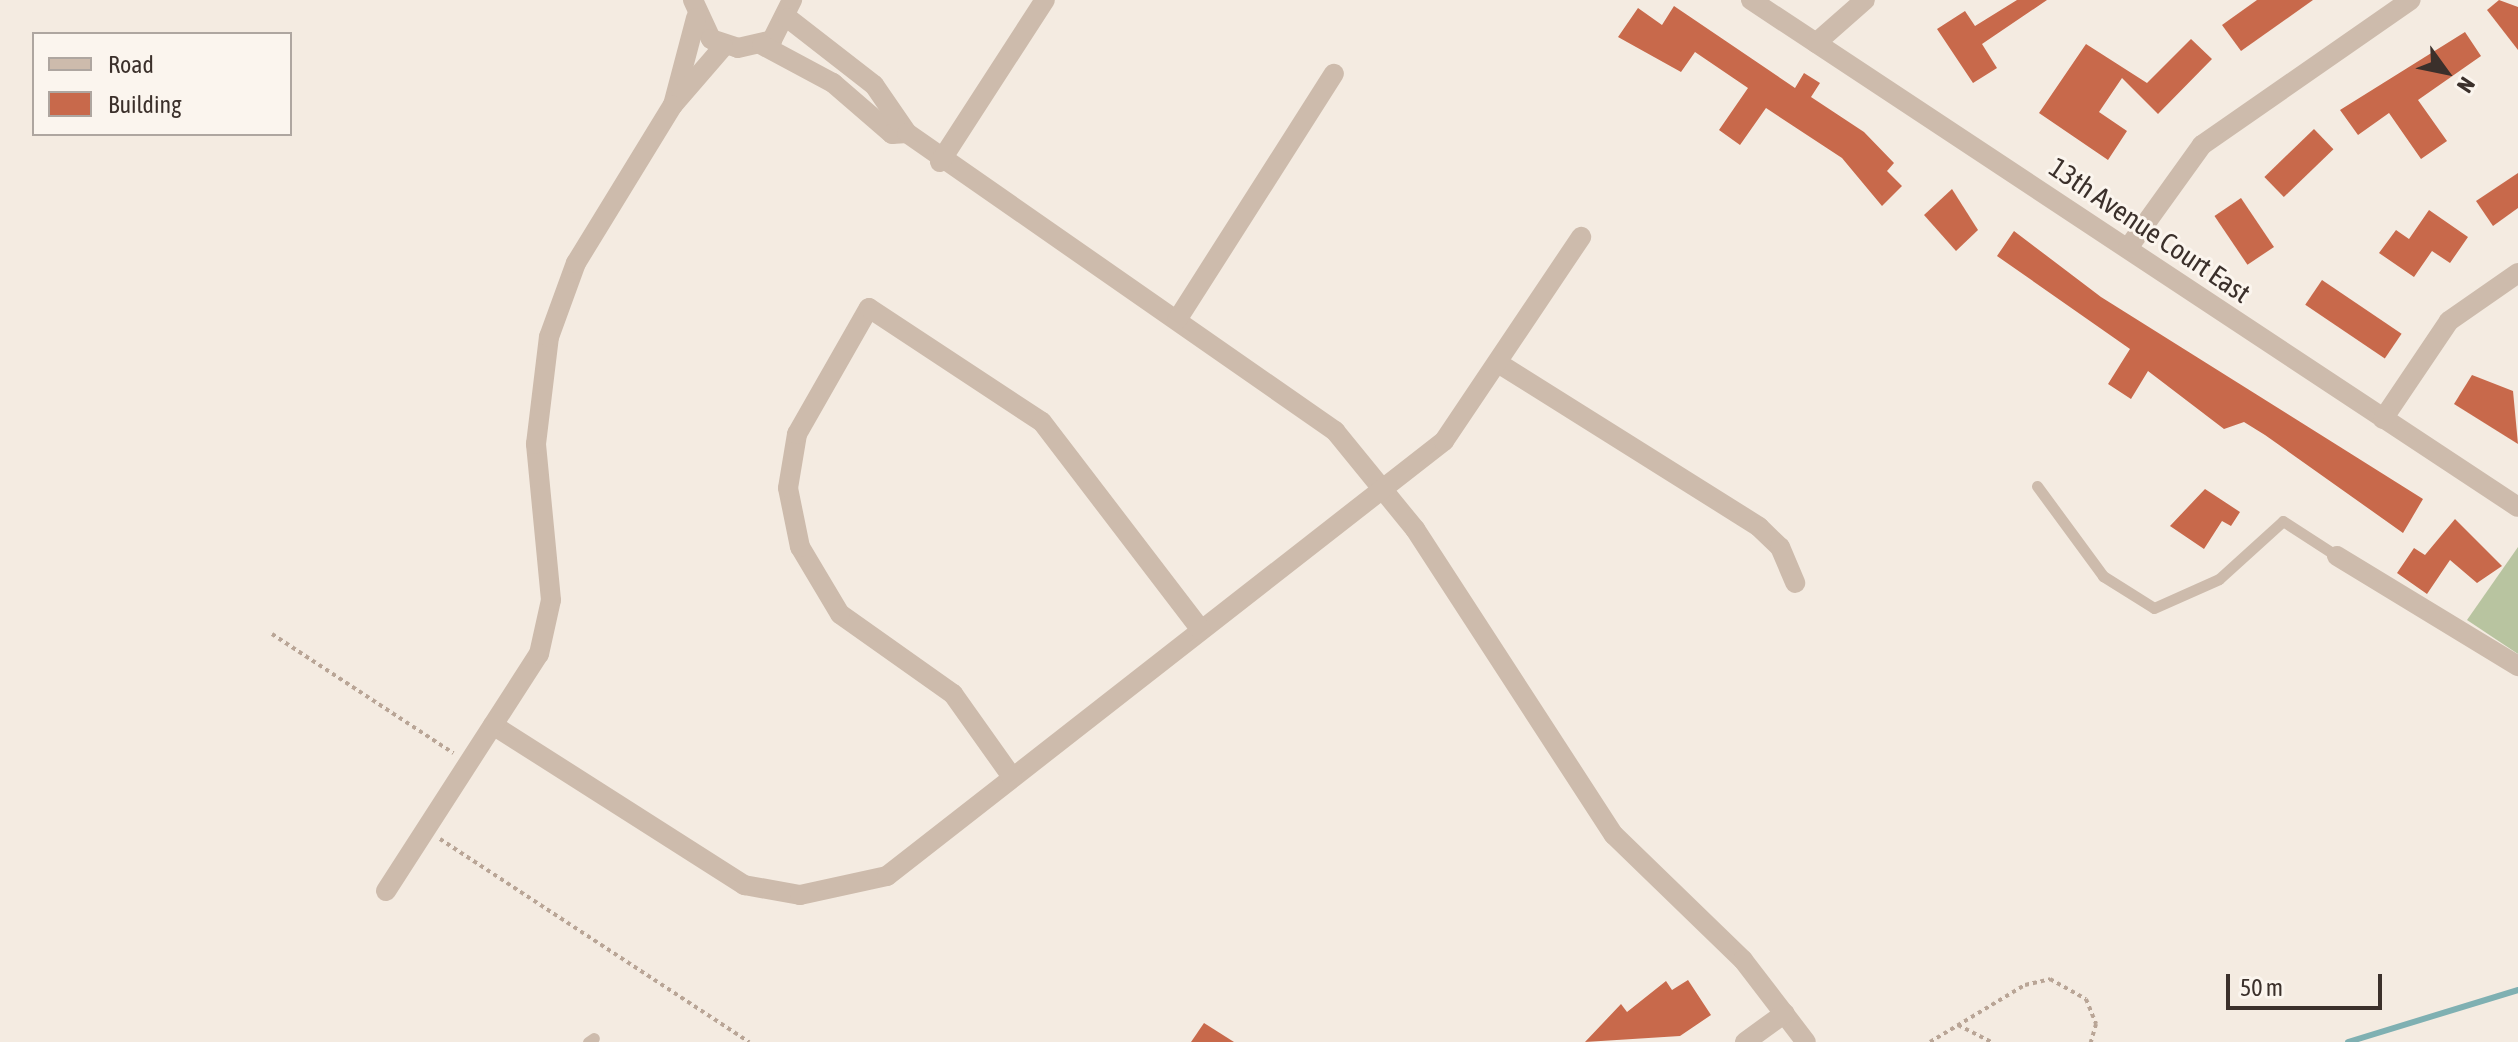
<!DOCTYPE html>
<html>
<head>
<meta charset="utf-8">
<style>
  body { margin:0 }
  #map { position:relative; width:2518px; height:1042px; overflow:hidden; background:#f4ebe1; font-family:"Asap Condensed",sans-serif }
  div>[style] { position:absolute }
  .green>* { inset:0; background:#b8c4a0 }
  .stream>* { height:6px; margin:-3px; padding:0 3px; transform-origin:3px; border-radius:3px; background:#7fb0b2 }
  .building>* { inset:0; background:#c8694b; transform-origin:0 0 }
  .path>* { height:4px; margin-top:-2px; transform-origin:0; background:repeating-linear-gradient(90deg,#b9a596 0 4px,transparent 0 8px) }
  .service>* { height:11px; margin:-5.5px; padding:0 5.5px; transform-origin:5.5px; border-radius:5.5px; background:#cdbbac }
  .minor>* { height:20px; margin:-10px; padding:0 10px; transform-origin:10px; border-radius:10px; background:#cdbbac }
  span { translate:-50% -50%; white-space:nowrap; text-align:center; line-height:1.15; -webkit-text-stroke:6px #fbf5ee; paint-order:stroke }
  .street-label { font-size:28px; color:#3b302b }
  .legend { position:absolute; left:32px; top:32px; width:260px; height:104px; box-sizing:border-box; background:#fbf5ee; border:2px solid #aea6a0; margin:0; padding:10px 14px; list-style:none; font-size:24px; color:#3b302b }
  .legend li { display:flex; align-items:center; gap:16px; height:40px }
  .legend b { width:40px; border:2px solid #aea6a0 }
  .north { position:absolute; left:2406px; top:32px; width:80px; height:80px; -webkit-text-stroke:6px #fbf5ee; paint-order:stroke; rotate:123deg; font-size:22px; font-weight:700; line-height:32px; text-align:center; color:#3b302b }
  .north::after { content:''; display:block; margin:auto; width:28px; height:36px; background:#3b302b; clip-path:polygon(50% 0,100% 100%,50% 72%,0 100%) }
  .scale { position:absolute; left:2226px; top:974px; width:156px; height:36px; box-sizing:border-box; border:4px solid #3b302b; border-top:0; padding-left:10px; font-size:24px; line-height:28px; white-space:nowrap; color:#3b302b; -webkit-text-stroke:6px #fbf5ee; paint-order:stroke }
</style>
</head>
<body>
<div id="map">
  <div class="green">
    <div style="clip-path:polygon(2518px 547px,2518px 654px,2467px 620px)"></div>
  </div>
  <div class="stream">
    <div style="left:2348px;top:1042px;width:178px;rotate:-17deg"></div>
  </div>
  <div class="building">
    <div style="clip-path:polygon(2017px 0,2047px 0,1982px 44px,1997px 68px,1973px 83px,1937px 29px,1965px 11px,1975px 26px)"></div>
    <div style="clip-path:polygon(2257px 0,2313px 0,2241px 51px,2222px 25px)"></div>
    <div style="clip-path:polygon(2499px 0,2518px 7px,2518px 50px,2487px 10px)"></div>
    <div style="clip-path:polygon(1674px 6px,1795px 88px,1804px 73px,1820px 83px,1811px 97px,1864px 132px,1894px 163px,1887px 171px,1902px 186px,1882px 206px,1842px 158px,1766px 108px,1740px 145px,1719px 130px,1748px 88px,1695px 52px,1681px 72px,1618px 37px,1638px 8px,1662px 25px)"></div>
    <div style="clip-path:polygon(2465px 32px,2481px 56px,2418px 100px,2447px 141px,2421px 159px,2389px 113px,2358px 135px,2340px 110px)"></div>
    <div style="clip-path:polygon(2191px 39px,2212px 59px,2158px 114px,2122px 78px,2099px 112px,2127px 131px,2108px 160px,2039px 113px,2086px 44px,2147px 83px)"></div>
    <div style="left:2314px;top:129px;width:28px;height:69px;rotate:46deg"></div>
    <div style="clip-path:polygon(2518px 173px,2518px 208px,2493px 226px,2476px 201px)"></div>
    <div style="clip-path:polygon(1952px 189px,1978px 230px,1956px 251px,1924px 215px)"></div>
    <div style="left:2241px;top:198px;width:59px;height:32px;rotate:56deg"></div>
    <div style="clip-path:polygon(2429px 210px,2468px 237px,2450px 263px,2432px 251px,2414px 277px,2379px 253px,2396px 230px,2409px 239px)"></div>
    <div style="clip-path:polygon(2014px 231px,2101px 297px,2423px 499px,2403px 533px,2265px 435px,2244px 422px,2224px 429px,2148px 371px,2131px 399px,2108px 384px,2130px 349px,1997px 256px)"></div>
    <div style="left:2322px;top:280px;width:96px;height:30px;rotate:34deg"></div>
    <div style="clip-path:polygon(2472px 375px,2513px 391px,2518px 444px,2454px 404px)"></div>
    <div style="clip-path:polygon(2205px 489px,2240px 512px,2231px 526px,2222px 521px,2204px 549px,2170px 526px)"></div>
    <div style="clip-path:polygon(2455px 519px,2502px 566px,2477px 583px,2450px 560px,2427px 594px,2397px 573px,2414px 548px,2425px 555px)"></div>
    <div style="clip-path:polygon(1688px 980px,1711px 1015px,1680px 1036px,1585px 1042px,1621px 1004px,1627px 1012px,1666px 981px,1672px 990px)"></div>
    <div style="clip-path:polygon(1204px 1023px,1234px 1042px,1191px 1042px)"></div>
  </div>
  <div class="path">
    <div style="left:272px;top:634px;width:217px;rotate:33.3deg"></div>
    <div style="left:440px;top:839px;width:370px;rotate:33.3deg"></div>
    <div style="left:1958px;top:1025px;width:38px;rotate:27deg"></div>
    <div style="left:1930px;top:1042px;width:111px;rotate:-31deg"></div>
    <div style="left:2025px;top:985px;width:26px;rotate:-13deg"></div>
    <div style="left:2050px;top:979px;width:41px;rotate:29.1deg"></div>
    <div style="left:2086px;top:999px;width:27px;rotate:68deg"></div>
    <div style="left:2096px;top:1024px;width:19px;rotate:106deg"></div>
  </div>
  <div class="service">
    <div style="left:2037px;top:486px;width:112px;rotate:53.7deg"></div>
    <div style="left:2103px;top:576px;width:60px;rotate:32.1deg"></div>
    <div style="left:2154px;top:608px;width:71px;rotate:-24deg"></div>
    <div style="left:2219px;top:579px;width:86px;rotate:-42.2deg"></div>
    <div style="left:2283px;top:521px;width:64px;rotate:32.9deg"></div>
    <div style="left:588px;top:1042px;width:7px;rotate:-34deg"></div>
  </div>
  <div class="minor">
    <div style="left:693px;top:0;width:43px;rotate:65.2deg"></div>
    <div style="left:711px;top:39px;width:28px;rotate:18deg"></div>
    <div style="left:738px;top:48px;width:35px;rotate:-13deg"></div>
    <div style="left:772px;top:40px;width:45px;rotate:-63.4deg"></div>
    <div style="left:1751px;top:0;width:919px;rotate:33.47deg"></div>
    <div style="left:696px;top:18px;width:90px;rotate:104.8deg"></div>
    <div style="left:673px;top:105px;width:77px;rotate:-49.2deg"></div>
    <div style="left:1816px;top:43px;width:65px;rotate:-41.3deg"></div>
    <div style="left:762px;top:45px;width:81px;rotate:28.2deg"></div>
    <div style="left:833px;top:83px;width:78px;rotate:40.8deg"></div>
    <div style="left:892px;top:134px;width:15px;rotate:-4deg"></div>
    <div style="left:907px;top:133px;width:58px;rotate:-124.5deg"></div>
    <div style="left:874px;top:85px;width:109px;rotate:-142.1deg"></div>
    <div style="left:907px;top:133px;width:522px;rotate:34.85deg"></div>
    <div style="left:1335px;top:431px;width:127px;rotate:50.8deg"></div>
    <div style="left:1415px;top:529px;width:365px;rotate:57deg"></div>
    <div style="left:1614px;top:835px;width:180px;rotate:44.1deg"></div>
    <div style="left:1743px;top:960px;width:103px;rotate:52.5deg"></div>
    <div style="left:940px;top:162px;width:193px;rotate:-57.1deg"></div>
    <div style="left:2128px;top:248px;width:127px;rotate:-54.3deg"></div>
    <div style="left:2202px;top:145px;width:254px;rotate:-34.8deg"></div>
    <div style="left:1177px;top:320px;width:292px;rotate:-57.5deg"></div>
    <div style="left:1498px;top:363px;width:308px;rotate:32.1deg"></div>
    <div style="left:1759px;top:527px;width:29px;rotate:44deg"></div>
    <div style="left:1780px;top:547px;width:39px;rotate:67deg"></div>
    <div style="left:2383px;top:419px;width:118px;rotate:-56deg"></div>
    <div style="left:2449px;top:321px;width:84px;rotate:-34.8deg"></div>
    <div style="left:2337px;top:556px;width:212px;rotate:31.3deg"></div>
    <div style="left:493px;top:725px;width:298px;rotate:32.5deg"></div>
    <div style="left:744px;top:885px;width:57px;rotate:10.1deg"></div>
    <div style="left:800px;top:895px;width:89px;rotate:-12.3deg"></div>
    <div style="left:887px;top:876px;width:707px;rotate:-37.99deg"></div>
    <div style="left:1444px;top:441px;width:246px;rotate:-56.1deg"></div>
    <div style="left:1012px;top:777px;width:102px;rotate:-125.4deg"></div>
    <div style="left:953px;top:694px;width:138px;rotate:-144.7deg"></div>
    <div style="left:840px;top:614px;width:78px;rotate:-120.8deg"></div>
    <div style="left:800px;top:547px;width:60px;rotate:-101.5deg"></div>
    <div style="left:788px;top:488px;width:55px;rotate:-80.5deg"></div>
    <div style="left:797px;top:434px;width:145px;rotate:-60.3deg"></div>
    <div style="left:869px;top:308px;width:207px;rotate:33.4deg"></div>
    <div style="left:1042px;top:422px;width:262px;rotate:52.6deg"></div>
    <div style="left:386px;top:891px;width:282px;rotate:-57.2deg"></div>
    <div style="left:539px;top:654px;width:55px;rotate:-77.5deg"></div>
    <div style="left:551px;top:600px;width:157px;rotate:-95.5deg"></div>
    <div style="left:536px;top:444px;width:108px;rotate:-83.1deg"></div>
    <div style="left:549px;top:337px;width:79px;rotate:-70deg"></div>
    <div style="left:576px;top:263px;width:185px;rotate:-58.5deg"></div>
    <div style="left:1745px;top:1042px;width:49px;rotate:-35.9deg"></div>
  </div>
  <div class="street-label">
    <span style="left:2150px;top:230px;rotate:34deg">13th Avenue Court East</span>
  </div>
  <ul class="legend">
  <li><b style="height:10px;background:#cdbbac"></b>Road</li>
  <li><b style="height:22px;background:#c8694b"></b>Building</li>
  </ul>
  <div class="north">N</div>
  <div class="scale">50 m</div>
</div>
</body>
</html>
